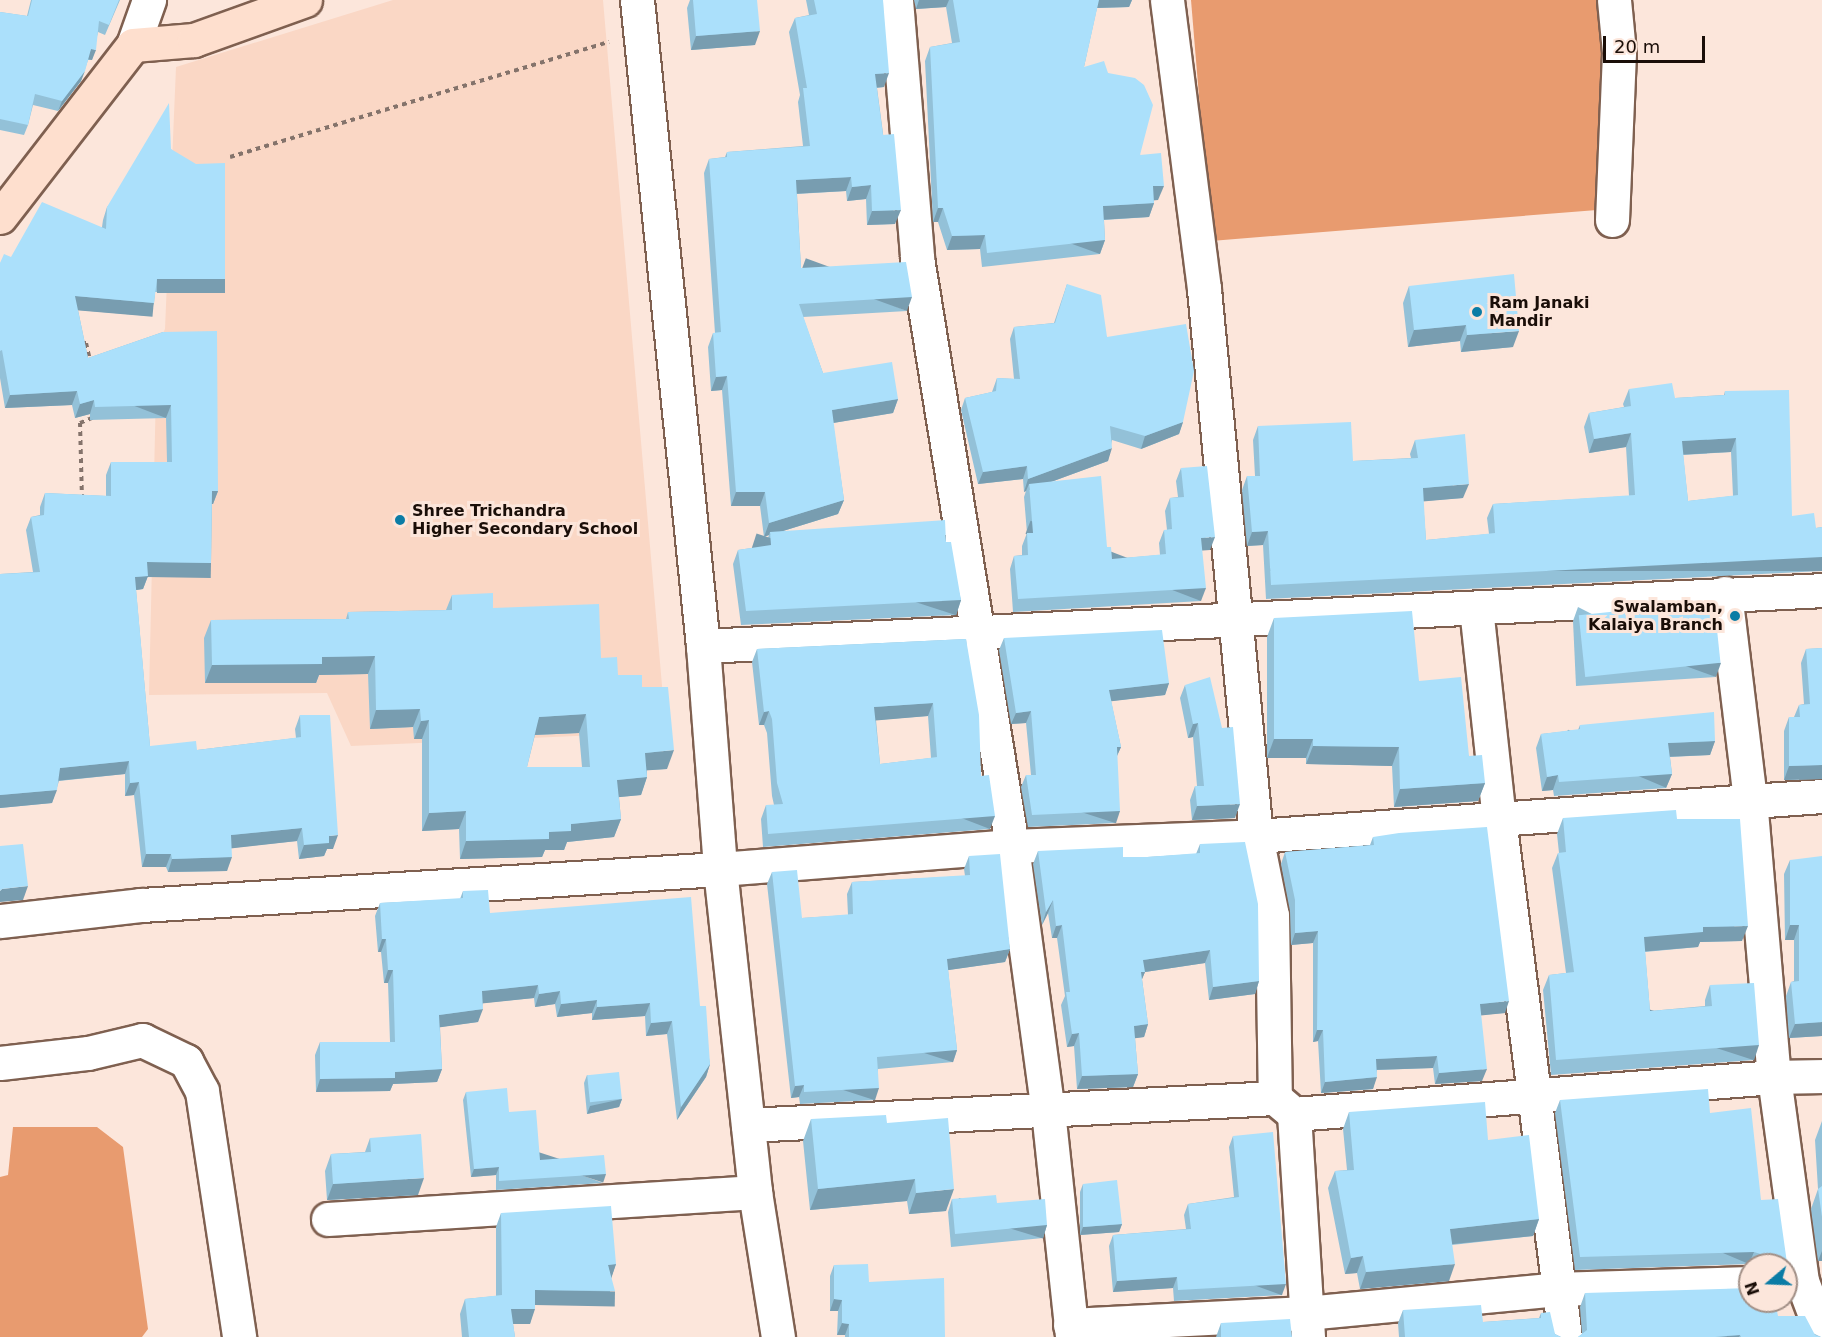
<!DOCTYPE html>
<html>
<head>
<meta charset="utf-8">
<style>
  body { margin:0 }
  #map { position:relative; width:1822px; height:1337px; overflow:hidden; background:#fce6db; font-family:"DejaVu Sans",sans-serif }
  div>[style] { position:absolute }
  .built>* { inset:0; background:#fad7c5 }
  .water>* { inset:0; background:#e89b6f }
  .path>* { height:4px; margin-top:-2px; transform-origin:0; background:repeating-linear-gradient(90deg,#84736b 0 4.5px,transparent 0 9px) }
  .roads { filter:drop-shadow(2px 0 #7f6050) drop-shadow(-2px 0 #7f6050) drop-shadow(0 2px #7f6050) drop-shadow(0 -2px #7f6050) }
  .minor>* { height:33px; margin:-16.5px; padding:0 16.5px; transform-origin:16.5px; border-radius:16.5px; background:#fff }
  .major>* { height:33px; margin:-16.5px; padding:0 16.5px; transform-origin:16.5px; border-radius:16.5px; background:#fedfce }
  .wall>* { inset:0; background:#93c1d8 }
  .shaded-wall>* { inset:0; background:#789db0; transform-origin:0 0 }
  .building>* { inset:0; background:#abe0fb; transform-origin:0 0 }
  .dots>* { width:16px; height:16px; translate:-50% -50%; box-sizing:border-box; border:3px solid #fce6db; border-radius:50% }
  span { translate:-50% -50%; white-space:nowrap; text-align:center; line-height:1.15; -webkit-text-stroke:6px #fce6db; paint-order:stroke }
  .poi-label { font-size:16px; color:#1a0e08; font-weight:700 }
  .left { translate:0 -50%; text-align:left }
  .right { translate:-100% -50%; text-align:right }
  .north { position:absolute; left:1738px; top:1253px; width:60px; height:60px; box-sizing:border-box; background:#fce6db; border:2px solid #a29087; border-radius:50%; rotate:251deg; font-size:16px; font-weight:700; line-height:24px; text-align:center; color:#1a0e08 }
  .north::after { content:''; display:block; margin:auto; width:21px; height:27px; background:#0b7ca5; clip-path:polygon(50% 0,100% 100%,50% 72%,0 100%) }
  .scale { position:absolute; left:1603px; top:36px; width:102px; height:27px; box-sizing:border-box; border:3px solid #1a0e08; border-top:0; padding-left:8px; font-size:18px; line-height:21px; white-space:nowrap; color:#1a0e08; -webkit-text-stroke:4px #fce6db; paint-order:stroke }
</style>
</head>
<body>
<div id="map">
  <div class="built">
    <div style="clip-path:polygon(393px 0,603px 0,666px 732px,351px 746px,327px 693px,149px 695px,157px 346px,165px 329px,176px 67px)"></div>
  </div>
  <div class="water">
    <div style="clip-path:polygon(1191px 0,1598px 0,1604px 43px,1597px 210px,1211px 241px)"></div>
    <div style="clip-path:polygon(13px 1127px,97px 1127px,123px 1147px,148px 1329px,142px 1337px,0 1337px,0 1177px,8px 1175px)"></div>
  </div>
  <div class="path">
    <div style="left:230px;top:157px;width:396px;rotate:-16.9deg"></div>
    <div style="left:82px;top:343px;width:4px"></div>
    <div style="left:86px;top:343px;width:18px;rotate:77deg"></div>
    <div style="left:82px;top:499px;width:76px;rotate:-91.5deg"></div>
    <div style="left:80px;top:423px;width:15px;rotate:-23deg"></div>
  </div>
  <div class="roads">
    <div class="minor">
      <div style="left:637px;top:0;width:649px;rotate:84.17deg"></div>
      <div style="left:703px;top:646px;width:224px;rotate:85.6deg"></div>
      <div style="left:720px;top:869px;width:325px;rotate:83.8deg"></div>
      <div style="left:755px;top:1192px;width:147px;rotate:81deg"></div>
      <div style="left:896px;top:0;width:259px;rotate:85.3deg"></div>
      <div style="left:917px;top:258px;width:596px;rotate:80.82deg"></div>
      <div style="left:1012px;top:846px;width:267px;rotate:82.3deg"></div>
      <div style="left:1048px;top:1111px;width:227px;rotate:83.9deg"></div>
      <div style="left:1167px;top:0;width:291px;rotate:82.7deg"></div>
      <div style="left:1204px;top:289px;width:549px;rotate:84.57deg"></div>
      <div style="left:1256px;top:836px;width:81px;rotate:78.6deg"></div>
      <div style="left:1272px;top:915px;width:183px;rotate:89.1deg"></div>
      <div style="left:1275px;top:1098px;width:25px;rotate:40deg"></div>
      <div style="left:1294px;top:1114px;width:223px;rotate:86.4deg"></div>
      <div style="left:133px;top:45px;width:48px;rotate:-70.4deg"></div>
      <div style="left:1612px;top:220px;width:168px;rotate:-87.6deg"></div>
      <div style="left:1619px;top:52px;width:52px;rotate:-95.5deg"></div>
      <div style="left:1725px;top:593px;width:208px;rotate:83.1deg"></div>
      <div style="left:1750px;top:799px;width:279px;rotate:85.1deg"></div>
      <div style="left:1774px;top:1077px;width:48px;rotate:-1.2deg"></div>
      <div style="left:1476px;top:608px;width:212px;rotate:83.8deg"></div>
      <div style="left:1499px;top:819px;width:522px;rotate:82.74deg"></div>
      <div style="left:703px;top:646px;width:1120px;rotate:-2.86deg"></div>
      <div style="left:0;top:921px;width:142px;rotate:-6.5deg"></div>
      <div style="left:141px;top:905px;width:580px;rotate:-3.56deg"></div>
      <div style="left:720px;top:869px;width:293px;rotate:-4.5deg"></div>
      <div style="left:1012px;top:846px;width:244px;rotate:-2.3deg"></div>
      <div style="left:1256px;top:836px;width:567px;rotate:-4.04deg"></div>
      <div style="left:0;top:1063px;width:89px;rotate:-6.5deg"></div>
      <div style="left:88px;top:1053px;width:56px;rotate:-13.5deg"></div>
      <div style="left:142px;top:1040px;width:49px;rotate:25.5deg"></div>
      <div style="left:186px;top:1061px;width:34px;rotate:62deg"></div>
      <div style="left:202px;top:1091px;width:249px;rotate:81.4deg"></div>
      <div style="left:1294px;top:1114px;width:481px;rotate:-4.4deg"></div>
      <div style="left:1774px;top:1077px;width:206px;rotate:82.2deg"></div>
      <div style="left:1802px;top:1281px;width:57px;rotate:69.3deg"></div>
      <div style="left:748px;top:1125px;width:528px;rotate:-2.93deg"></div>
      <div style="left:328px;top:1219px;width:428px;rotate:-3.6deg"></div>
      <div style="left:1070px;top:1325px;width:236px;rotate:-2.9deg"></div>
      <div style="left:1306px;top:1313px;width:253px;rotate:-5.4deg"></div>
      <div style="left:1558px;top:1289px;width:192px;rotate:-1.8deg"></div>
    </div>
    <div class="major">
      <div style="left:0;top:217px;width:217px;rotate:-52.3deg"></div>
      <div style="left:133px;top:45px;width:61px;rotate:-4.7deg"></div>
      <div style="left:194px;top:40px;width:118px;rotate:-19.8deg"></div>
    </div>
  </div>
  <div class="wall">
    <div style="clip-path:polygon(31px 0,120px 0,105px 35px,98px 32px,92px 60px,88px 60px,81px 81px,58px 111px,33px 105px,28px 125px,24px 135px,0 130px,0 12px,27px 16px)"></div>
    <div style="clip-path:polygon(690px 0,757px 0,755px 45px,691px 50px,687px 8px)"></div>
    <div style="clip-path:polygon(806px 0,883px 0,884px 87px,877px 88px,895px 224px,867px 225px,866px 199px,847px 201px,846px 191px,797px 194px,801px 268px,907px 311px,803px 317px,823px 373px,898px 399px,893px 413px,833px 423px,844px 500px,838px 514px,783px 531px,946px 542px,961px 600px,956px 615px,741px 625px,733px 564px,738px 550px,765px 546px,769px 535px,764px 537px,760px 506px,731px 506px,722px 390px,711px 391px,708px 347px,713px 333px,715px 333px,704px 173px,709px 159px,725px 157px,727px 152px,803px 146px,798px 102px,800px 95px,789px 32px,795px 18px,809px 15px)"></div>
    <div style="clip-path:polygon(914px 0,1132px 0,1129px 7px,1097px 8px,1084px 67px,1108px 73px,1158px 200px,1154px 200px,1154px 203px,1149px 217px,1104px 220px,1105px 240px,1100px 254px,982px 267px,980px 249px,947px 250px,938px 222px,933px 222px,925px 61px,930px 47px,952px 43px,946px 7px,916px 9px)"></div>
    <div style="clip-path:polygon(171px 149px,225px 279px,220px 292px,155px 292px,154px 303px,149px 316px,78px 310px,88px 358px,163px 332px,218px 491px,213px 504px,212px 504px,211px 563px,206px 577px,148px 576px,143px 589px,136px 590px,150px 746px,197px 750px,296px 738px,295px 729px,300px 715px,333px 849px,327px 849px,324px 856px,299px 859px,297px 841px,231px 848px,227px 871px,168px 872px,166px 867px,142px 867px,134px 795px,125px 796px,125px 774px,59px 781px,52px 803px,0 808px,0 574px,33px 572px,26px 530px,31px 517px,40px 515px,40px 507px,45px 493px,106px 496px,106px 475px,111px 462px,167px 462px,166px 418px,90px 420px,90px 414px,75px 418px,72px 405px,5px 408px,0 378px,0 263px,102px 227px,103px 220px,107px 207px)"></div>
    <div style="clip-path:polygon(1067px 284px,1107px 337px,1183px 422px,1179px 434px,1141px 449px,1112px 440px,1108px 461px,1051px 482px,1107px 547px,1112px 559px,1160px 555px,1159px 543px,1164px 530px,1167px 530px,1165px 511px,1170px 498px,1178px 497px,1176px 481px,1181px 468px,1210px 550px,1202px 550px,1201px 601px,1013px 612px,1010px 569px,1014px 556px,1022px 555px,1022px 546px,1027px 533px,1024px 497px,1026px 491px,1024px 492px,1023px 479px,978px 484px,961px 410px,965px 398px,992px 392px,997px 378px,1014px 379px,1010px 339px,1014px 327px,1054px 323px)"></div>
    <div style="clip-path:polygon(1409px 286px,1513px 347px,1461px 352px,1460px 341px,1408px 347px,1403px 303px)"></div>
    <div style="clip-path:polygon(evenodd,1629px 389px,1675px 398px,1724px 395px,1725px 391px,1792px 516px,1816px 528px,1822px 527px,1822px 571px,1266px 599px,1263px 545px,1247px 546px,1242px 490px,1247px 476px,1255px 476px,1253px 440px,1258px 426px,1353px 461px,1411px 458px,1410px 454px,1415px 440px,1463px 498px,1423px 501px,1426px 540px,1489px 534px,1487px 518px,1493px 504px,1629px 496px,1626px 447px,1589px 453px,1584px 427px,1589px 413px,1624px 407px,1623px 404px,1629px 389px,1731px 452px,1733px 496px,1688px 501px,1683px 455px,1731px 452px)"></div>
    <div style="clip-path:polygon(evenodd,452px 595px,493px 608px,601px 658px,618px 675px,642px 687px,667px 769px,647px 770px,647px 777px,641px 795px,619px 797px,621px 819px,614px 837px,567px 842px,564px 850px,545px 850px,542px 857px,460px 859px,459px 829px,422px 831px,422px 739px,414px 739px,413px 727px,370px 729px,368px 674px,319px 675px,316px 683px,205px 683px,204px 638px,211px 620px,346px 619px,348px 612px,446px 610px,452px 595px,579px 733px,582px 767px,527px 767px,535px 735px,579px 733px)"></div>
    <div style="clip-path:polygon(1578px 607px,1716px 677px,1576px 686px,1573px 621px)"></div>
    <div style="clip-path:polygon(1274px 618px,1419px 681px,1469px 756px,1485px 783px,1478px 801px,1394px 807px,1392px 766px,1306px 764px,1306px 758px,1267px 758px,1267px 637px)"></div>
    <div style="clip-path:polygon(1004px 638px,1169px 683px,1165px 695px,1111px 701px,1121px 747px,1117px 756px,1116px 823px,1028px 827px,1021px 787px,1026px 775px,1031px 775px,1026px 723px,1011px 724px,999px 650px)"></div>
    <div style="clip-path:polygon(evenodd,966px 639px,981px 776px,990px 829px,763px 847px,761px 819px,766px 805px,774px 805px,772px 796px,767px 733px,764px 725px,759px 725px,752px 662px,757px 649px,966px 639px,928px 716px,931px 758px,880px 764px,876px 720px,928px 716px)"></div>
    <div style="clip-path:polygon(1822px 648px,1822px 779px,1784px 780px,1784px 731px,1789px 717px,1794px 717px,1799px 705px,1804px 704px,1801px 663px,1806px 649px)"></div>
    <div style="clip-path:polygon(1185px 685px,1235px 818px,1192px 820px,1190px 800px,1195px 786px,1197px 786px,1193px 737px,1188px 738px,1180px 698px)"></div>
    <div style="clip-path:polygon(1580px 725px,1715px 741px,1710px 755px,1670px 757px,1672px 774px,1666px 788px,1554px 796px,1553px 790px,1542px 791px,1536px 748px,1541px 734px,1578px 730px)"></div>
    <div style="clip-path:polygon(1563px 818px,1677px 819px,1742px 941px,1700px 942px,1698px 947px,1645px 952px,1650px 1011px,1705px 1006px,1705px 1000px,1710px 985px,1754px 1060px,1551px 1075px,1543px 990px,1549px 975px,1566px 973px,1552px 868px,1558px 853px,1559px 853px,1557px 834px)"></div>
    <div style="clip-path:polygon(1373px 837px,1505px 1013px,1481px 1015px,1482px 1081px,1435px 1084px,1433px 1068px,1377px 1070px,1373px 1089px,1321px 1093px,1318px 1041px,1313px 1042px,1313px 943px,1291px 945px,1290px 911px,1281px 864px,1285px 852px,1370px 845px)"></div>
    <div style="clip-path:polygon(1200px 844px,1259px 981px,1255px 994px,1209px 1000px,1205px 963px,1145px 972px,1142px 979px,1148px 1024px,1144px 1037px,1135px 1038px,1138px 1074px,1133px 1087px,1077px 1089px,1074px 1046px,1067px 1047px,1061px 1005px,1065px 996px,1057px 938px,1052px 938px,1048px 913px,1042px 925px,1033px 864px,1038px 851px,1123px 857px,1147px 857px,1196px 854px)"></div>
    <div style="clip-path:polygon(969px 856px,1010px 949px,1005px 962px,948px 970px,957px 1050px,953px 1062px,878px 1069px,875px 1100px,800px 1104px,799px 1097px,791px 1098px,767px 884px,772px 872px,802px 918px,848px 915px,847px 894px,852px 882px,965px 876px,964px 869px)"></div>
    <div style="clip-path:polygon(1790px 860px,1822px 1036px,1789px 1038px,1786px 996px,1791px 982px,1794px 981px,1794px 940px,1785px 940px,1784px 874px)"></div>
    <div style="clip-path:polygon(463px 891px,490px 913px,700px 1006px,710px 1064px,706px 1077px,677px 1120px,667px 1034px,646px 1036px,645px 1016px,592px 1020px,592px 1013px,557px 1017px,555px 1004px,535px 1007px,534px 998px,483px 1003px,478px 1022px,440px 1027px,442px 1069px,437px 1082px,393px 1084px,390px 1091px,316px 1092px,315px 1055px,320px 1042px,390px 1042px,388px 983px,384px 983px,381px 952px,378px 952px,375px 916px,380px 903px,460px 899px)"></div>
    <div style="clip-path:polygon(587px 1075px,622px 1099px,619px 1107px,587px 1114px,584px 1083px)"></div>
    <div style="clip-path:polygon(466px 1092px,509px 1112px,540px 1160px,603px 1183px,496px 1190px,496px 1175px,471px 1177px,463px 1100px)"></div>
    <div style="clip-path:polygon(1560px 1100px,1710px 1113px,1761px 1200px,1787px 1263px,1786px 1265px,1749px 1264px,1575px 1270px,1555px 1113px)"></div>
    <div style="clip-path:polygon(1349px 1112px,1488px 1140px,1539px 1219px,1533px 1236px,1452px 1245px,1449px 1281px,1360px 1289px,1357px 1273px,1345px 1274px,1328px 1188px,1335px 1171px,1347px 1170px,1343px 1129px)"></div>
    <div style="clip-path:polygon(811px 1119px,887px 1123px,946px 1211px,909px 1214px,907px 1201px,810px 1210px,803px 1141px)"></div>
    <div style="clip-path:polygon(1822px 1121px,1822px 1261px,1818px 1261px,1811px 1209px,1818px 1189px,1815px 1140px)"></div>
    <div style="clip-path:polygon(1233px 1136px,1282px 1295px,1174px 1301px,1173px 1288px,1113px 1292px,1109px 1246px,1113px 1235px,1186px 1229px,1184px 1215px,1188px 1204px,1234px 1197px,1229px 1147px)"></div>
    <div style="clip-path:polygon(370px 1138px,418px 1195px,327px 1200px,325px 1171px,331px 1154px,365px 1152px)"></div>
    <div style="clip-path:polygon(1083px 1184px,1122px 1224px,1119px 1232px,1080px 1235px,1080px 1192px)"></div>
    <div style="clip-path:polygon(952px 1199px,997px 1203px,1047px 1225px,1043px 1238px,951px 1247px,948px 1212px)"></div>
    <div style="clip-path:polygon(501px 1213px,616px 1264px,611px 1278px,609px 1305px,535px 1304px,530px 1324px,513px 1324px,515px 1337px,462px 1337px,460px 1314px,465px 1299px,496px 1296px,496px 1227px)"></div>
    <div style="clip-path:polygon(834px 1265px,869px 1282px,945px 1337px,845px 1337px,845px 1335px,837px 1335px,838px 1311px,830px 1311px,830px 1276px)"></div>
    <div style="clip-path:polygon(1585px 1293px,1778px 1316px,1821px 1337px,1578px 1337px,1582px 1334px,1580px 1307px)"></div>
    <div style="clip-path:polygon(1403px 1310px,1483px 1322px,1539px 1318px,1541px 1313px,1555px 1334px,1561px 1337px,1399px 1337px,1398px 1323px)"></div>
    <div style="clip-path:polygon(1221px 1323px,1292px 1337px,1216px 1337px)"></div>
  </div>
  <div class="shaded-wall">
    <div style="clip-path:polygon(919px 0,949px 0,946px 7px,916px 9px)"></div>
    <div style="clip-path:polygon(1098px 0,1132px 0,1129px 7px,1095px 8px)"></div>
    <div style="clip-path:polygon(760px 31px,755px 45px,691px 50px,696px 36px)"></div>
    <div style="clip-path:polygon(91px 49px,96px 50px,92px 60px,87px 59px)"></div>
    <div style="clip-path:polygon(85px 71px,81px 81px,58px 111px,62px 101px)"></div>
    <div style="clip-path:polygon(889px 73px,884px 87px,870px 88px,875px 74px)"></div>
    <div style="clip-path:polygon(851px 177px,846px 191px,791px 194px,796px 180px)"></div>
    <div style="clip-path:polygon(871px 185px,866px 199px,847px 201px,852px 187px)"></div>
    <div style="clip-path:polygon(1153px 186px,1164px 186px,1158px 200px,1148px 201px)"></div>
    <div style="clip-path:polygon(1154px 203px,1149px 217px,1098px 220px,1103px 206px)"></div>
    <div style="clip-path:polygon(938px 208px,943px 208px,938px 222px,933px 222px)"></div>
    <div style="clip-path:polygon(901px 210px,895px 224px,867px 225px,872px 211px)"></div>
    <div style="clip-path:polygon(985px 235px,980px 249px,947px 250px,952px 236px)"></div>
    <div style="left:1105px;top:240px;width:15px;height:119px;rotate:110deg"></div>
    <div style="left:157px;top:279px;width:68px;height:14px"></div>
    <div style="left:75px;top:296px;width:79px;height:14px;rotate:5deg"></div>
    <div style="left:912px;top:297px;width:15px;height:113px;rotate:110deg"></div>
    <div style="clip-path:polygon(1466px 325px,1460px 341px,1408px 347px,1414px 330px)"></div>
    <div style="clip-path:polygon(1519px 331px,1513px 347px,1461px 352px,1467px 335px)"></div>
    <div style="clip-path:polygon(727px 376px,722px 390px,711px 391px,716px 377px)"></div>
    <div style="clip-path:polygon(77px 391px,72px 405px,5px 408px,10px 395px)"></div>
    <div style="clip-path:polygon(898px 399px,893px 413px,827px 424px,832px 410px)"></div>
    <div style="clip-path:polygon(94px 400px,90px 414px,75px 418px,80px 404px)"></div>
    <div style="left:171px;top:405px;width:14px;height:76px;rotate:111deg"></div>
    <div style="clip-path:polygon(1183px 422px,1179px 434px,1141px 449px,1145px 436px)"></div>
    <div style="clip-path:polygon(1631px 433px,1626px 447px,1589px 453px,1594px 439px)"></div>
    <div style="clip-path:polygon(1736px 438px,1731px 452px,1676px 455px,1682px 441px)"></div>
    <div style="clip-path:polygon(1112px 448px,1108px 461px,1029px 490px,1029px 484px,1026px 491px,1024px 492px,1028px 479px)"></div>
    <div style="clip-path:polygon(1027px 466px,1023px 479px,978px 484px,983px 472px)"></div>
    <div style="clip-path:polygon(1469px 484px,1463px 498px,1417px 502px,1423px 488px)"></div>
    <div style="clip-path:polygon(212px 491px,218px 491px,213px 504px,207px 504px)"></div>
    <div style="clip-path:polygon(736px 492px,765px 492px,760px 506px,731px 506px)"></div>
    <div style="clip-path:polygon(844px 500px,838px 514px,770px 535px,770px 532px,769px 535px,764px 537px,769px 523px)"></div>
    <div style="clip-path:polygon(1268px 531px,1263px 545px,1247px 546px,1252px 532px)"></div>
    <div style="clip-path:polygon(1215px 537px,1210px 550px,1196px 551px,1201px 538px)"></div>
    <div style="left:1822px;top:557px;width:14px;height:552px;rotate:90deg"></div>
    <div style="left:147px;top:562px;width:64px;height:15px;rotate:1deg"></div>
    <div style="clip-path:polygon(148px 576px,143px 589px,130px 591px,135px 577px)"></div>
    <div style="left:1206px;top:588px;width:14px;height:188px;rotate:111deg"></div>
    <div style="left:961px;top:600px;width:16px;height:215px;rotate:108deg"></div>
    <div style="clip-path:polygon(375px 656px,368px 674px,319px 675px,316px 683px,205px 683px,212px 665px,322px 657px)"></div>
    <div style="left:1721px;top:663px;width:15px;height:140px;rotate:110deg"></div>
    <div style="clip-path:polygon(1169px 683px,1165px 695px,1105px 702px,1109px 690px)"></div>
    <div style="clip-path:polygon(933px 703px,928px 716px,870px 721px,874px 707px)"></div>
    <div style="clip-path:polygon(420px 709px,413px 727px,370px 729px,376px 710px)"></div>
    <div style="clip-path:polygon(769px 711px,764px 725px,759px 725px,764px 712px)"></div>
    <div style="clip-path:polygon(1031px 711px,1026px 723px,1011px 724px,1016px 713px)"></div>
    <div style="clip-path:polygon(586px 714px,579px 733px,533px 735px,539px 717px)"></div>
    <div style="clip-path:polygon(429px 720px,422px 739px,414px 739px,421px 721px)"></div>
    <div style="clip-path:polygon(1198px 723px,1193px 737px,1188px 738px,1193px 724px)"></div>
    <div style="clip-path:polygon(1274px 739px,1313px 739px,1306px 758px,1267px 758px)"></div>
    <div style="clip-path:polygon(1715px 741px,1710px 755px,1663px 757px,1668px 743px)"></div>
    <div style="clip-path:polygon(1313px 746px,1399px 747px,1392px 766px,1306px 764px)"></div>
    <div style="clip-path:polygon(1117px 747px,1121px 747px,1116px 758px)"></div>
    <div style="clip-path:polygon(674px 750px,667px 769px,638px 771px,645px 753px)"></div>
    <div style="clip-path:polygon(129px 761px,125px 774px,55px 781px,60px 768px)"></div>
    <div style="clip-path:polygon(1822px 765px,1822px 779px,1784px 780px,1789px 766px)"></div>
    <div style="left:1672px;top:774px;width:15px;height:113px;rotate:113deg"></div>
    <div style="clip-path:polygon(1558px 775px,1553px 790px,1542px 791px,1547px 777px)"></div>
    <div style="clip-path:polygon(647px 777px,641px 795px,610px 798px,617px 780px)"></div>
    <div style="clip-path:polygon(139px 782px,134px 795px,125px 796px,130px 783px)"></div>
    <div style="clip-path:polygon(1485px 783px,1478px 801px,1394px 807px,1400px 789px)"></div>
    <div style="clip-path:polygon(57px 790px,52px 803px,0 808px,0 795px)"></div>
    <div style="clip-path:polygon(1240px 804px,1235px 818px,1192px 820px,1197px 806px)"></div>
    <div style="clip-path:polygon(466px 811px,459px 829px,422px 831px,429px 813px)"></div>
    <div style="left:1120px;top:811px;width:13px;height:88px;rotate:108deg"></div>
    <div style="left:995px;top:816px;width:14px;height:228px;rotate:111deg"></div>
    <div style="clip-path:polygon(621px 819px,614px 837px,567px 842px,564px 850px,545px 850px,542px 857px,460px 859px,466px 841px,549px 832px,571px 824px)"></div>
    <div style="clip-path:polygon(302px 828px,297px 841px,226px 849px,231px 835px)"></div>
    <div style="clip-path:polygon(338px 835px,333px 849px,327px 849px,324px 856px,299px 859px,304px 845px,329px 836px)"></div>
    <div style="clip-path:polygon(146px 854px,171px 854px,166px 867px,142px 867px)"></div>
    <div style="clip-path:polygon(232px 857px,227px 871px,168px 872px,172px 859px)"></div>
    <div style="clip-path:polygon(28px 886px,23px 900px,0 902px,0 891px,2px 889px)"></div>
    <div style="clip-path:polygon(1053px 900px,1048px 913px,1042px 925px,1046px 912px)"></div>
    <div style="clip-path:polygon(1062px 925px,1057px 938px,1052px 938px,1056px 926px)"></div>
    <div style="clip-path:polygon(1790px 925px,1799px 925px,1794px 940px,1785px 940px)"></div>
    <div style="clip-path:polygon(1748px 926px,1742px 941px,1700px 942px,1698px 947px,1638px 952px,1644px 937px,1703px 927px)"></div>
    <div style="clip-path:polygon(1318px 931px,1313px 943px,1291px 945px,1295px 933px)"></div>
    <div style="clip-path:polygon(382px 939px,386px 939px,381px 952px,378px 952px)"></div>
    <div style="clip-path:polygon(1010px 949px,1005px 962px,942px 971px,947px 959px)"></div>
    <div style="clip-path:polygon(1210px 950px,1205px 963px,1145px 972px,1140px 984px,1136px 985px,1143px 960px)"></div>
    <div style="clip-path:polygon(388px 970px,393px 970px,388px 983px,384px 983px)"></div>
    <div style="clip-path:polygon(1259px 981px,1255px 994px,1209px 1000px,1213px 987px)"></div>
    <div style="clip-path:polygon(538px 985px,534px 998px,477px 1004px,482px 991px)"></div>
    <div style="clip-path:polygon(560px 991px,555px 1004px,535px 1007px,539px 994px)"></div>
    <div style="clip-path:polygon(597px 1000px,592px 1013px,557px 1017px,561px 1004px)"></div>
    <div style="clip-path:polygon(1509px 1001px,1505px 1013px,1476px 1016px,1480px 1004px)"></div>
    <div style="clip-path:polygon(650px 1003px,645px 1016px,592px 1020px,597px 1007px)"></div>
    <div style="clip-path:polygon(483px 1009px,478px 1022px,435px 1028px,439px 1015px)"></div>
    <div style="clip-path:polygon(672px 1021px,667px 1034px,646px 1036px,651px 1023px)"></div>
    <div style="clip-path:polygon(1822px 1022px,1822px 1036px,1789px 1038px,1795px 1024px)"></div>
    <div style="clip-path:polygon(1148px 1024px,1144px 1037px,1130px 1039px,1134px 1026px)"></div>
    <div style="clip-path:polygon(1317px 1030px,1323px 1030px,1318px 1041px,1313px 1042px)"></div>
    <div style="clip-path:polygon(1079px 1033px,1074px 1046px,1067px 1047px,1072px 1034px)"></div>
    <div style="left:1759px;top:1045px;width:16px;height:204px;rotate:108deg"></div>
    <div style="left:957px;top:1050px;width:13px;height:80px;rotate:108deg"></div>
    <div style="clip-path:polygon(1437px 1056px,1433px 1068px,1372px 1070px,1376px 1059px)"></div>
    <div style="clip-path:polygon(710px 1064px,706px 1077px,677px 1120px,681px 1107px)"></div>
    <div style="clip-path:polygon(442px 1069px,437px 1082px,393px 1084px,390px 1091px,316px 1092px,320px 1079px,395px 1072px)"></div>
    <div style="clip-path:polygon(1487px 1069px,1482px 1081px,1435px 1084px,1439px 1073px)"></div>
    <div style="clip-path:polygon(1138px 1074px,1133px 1087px,1077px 1089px,1082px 1076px)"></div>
    <div style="clip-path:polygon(1377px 1077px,1373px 1089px,1321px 1093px,1325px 1082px)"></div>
    <div style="clip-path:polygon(804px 1085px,799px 1097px,791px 1098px,795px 1086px)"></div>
    <div style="left:879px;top:1088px;width:13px;height:75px;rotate:108deg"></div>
    <div style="clip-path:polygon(622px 1099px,619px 1107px,587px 1114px,590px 1106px)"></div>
    <div style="clip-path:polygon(499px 1167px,496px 1175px,471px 1177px,474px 1169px)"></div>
    <div style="left:606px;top:1174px;width:9px;height:107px;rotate:108deg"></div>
    <div style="clip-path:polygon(424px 1178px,418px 1195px,327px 1200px,333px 1184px)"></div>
    <div style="clip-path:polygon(915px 1179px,907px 1201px,810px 1210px,818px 1189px)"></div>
    <div style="clip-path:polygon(954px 1189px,946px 1211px,909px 1214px,916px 1193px)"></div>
    <div style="clip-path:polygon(1539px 1219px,1533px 1236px,1444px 1245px,1450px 1229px)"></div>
    <div style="clip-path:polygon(1122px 1224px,1119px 1232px,1080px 1235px,1083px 1227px)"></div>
    <div style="left:1047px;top:1225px;width:14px;height:92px;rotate:107deg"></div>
    <div style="clip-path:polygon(1822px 1251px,1822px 1261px,1818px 1261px)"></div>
    <div style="left:1754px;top:1252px;width:13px;height:174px;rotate:113deg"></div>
    <div style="clip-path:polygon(1363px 1256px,1357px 1273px,1345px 1274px,1351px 1258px)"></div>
    <div style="clip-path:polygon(1787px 1263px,1786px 1265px,1771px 1265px,1771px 1264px)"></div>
    <div style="clip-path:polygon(616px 1264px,611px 1279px,608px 1265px)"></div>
    <div style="clip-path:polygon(1455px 1264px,1449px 1281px,1360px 1289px,1366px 1272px)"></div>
    <div style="clip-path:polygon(1177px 1277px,1173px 1288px,1113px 1292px,1117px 1281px)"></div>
    <div style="left:1286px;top:1284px;width:12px;height:108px;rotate:110deg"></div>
    <div style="left:535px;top:1290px;width:80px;height:15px;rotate:1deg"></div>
    <div style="clip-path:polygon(834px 1299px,842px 1300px,838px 1311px,830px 1311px)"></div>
    <div style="clip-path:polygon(511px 1309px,535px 1309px,530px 1324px,506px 1324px)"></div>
    <div style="clip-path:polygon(842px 1323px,849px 1324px,845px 1335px,837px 1335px)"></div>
    <div style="clip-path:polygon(1740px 1335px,1739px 1337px,1715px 1337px)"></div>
  </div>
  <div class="building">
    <div style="clip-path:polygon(32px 0,119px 0,109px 25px,99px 21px,96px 50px,91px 49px,85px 71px,62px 101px,35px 94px,28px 125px,0 119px,0 12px,28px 16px)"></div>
    <div style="clip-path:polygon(693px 0,757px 0,760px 31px,696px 36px)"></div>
    <div style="clip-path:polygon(814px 0,883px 0,889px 73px,875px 74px,883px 135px,894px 134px,901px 210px,872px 211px,871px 185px,852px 187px,851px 177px,796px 180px,801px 268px,906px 262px,912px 297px,799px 304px,823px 373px,892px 362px,898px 399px,832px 410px,844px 500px,769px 523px,765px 492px,736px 492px,727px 376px,716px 377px,713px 333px,721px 332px,709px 159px,727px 157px,727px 152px,810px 146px,803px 88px,807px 88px,795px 18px,817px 14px)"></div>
    <div style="clip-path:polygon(953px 0,1099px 0,1084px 67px,1104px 61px,1108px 73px,1135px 78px,1144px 85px,1153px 105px,1140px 155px,1161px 153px,1164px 186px,1153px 186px,1154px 203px,1103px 206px,1105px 240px,987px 253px,985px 235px,952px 236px,943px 208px,938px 208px,930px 47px,960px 42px)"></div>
    <div style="clip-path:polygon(169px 103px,171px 149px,196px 164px,225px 163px,225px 279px,157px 279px,154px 303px,75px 296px,88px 358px,163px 332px,217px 331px,218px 491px,212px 491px,211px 563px,147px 562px,148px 576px,135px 577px,150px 746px,196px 741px,197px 750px,301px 737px,300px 715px,330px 715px,338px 835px,329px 836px,329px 843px,304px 845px,302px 828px,231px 835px,232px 857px,172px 859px,171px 854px,146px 854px,139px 782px,130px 783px,129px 761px,60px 768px,57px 790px,0 795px,0 574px,40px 572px,31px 517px,44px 515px,45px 493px,111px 496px,111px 462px,172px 462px,171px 405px,95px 407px,94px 400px,80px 404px,77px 391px,10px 395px,2px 350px,0 351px,0 263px,4px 254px,11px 257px,42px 202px,106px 229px,107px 207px)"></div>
    <div style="clip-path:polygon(1514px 274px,1519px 331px,1467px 335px,1466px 325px,1414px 330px,1409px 286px)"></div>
    <div style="clip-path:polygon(1067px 284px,1101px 295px,1107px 337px,1186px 324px,1194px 371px,1183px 422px,1145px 436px,1110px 426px,1112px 448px,1028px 479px,1027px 466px,983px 472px,965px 398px,996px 391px,997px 378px,1020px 379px,1014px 327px,1055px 323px)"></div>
    <div style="clip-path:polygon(evenodd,1672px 383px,1675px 398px,1725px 395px,1725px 391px,1789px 390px,1792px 516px,1814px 513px,1816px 528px,1822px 527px,1822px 557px,1271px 585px,1268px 531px,1252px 532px,1247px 476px,1260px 476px,1258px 426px,1351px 422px,1353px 461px,1418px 458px,1415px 440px,1465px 434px,1469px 484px,1423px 488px,1426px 540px,1495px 533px,1493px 504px,1635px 495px,1631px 433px,1594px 439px,1589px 413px,1631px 406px,1629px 389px,1672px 383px,1736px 438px,1738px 495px,1688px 501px,1682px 441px,1736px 438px)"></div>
    <div style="clip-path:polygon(1207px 466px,1215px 537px,1201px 538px,1206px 588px,1018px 599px,1014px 556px,1028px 555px,1027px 533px,1033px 533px,1029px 484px,1101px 476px,1107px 547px,1111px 547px,1112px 559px,1166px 554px,1164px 530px,1172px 529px,1170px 498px,1184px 497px,1181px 468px)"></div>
    <div style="clip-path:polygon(945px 520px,946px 542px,951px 542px,961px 600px,746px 611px,738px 550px,771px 545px,770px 532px)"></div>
    <div style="clip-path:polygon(evenodd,493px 593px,493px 608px,599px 604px,601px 658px,617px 657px,618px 675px,642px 675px,642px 687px,668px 687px,674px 750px,645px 753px,647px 777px,617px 780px,621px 819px,571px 824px,571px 831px,549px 832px,549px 839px,466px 841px,466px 811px,429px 813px,429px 720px,421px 721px,420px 709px,376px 710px,375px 656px,322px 657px,322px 664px,212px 665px,211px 620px,349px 619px,348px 612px,452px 610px,452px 595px,493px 593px,586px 714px,590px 767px,527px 767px,539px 717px,586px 714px)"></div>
    <div style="left:1714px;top:601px;width:62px;height:136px;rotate:84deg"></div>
    <div style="clip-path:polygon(1412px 611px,1419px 681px,1461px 677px,1469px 756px,1482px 755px,1485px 783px,1400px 789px,1399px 747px,1313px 746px,1313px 739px,1274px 739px,1274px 618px)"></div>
    <div style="clip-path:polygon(1162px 630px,1169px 683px,1109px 690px,1121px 747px,1117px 747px,1120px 811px,1032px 815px,1026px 775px,1036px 775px,1031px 711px,1016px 713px,1004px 638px)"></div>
    <div style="clip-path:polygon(evenodd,966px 639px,979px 715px,981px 776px,989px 775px,995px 816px,768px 834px,766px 805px,783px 804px,777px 783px,772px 719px,769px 711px,764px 712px,757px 649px,966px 639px,933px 703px,937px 757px,880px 764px,874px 707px,933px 703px)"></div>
    <div style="clip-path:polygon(1822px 648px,1822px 765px,1789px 766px,1789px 717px,1800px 717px,1799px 705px,1810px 704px,1806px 649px)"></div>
    <div style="clip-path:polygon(1210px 677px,1222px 728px,1233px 727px,1240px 804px,1197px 806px,1195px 786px,1204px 786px,1198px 723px,1193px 724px,1185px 685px)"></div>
    <div style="clip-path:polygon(1714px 712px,1715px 741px,1668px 743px,1672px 774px,1559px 782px,1558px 775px,1547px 777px,1541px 734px,1580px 729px,1580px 725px)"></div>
    <div style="clip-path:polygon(1676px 810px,1677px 819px,1740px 819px,1748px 926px,1703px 927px,1703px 932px,1644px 937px,1650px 1011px,1712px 1006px,1710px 985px,1754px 983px,1759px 1045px,1556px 1060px,1549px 975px,1574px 972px,1558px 853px,1566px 852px,1563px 818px)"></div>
    <div style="clip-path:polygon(1487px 827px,1509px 1001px,1480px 1004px,1487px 1069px,1439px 1073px,1437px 1056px,1376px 1059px,1377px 1077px,1325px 1082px,1323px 1030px,1317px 1030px,1318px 931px,1295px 933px,1295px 900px,1285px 852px,1374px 845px,1373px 837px,1399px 833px)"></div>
    <div style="clip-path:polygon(1245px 842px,1258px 904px,1259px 981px,1213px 987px,1210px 950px,1143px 960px,1145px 972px,1141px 972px,1148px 1024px,1134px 1026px,1138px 1074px,1082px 1076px,1079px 1033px,1072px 1034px,1066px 992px,1070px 992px,1062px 925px,1056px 926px,1053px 900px,1046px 912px,1038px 851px,1123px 847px,1123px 857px,1147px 857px,1200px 853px,1200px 844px)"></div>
    <div style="clip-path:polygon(23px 844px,28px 886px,2px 889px,0 891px,0 846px)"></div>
    <div style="clip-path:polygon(1000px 854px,1010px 949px,947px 959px,957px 1050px,877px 1057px,879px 1088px,804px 1092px,804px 1085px,795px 1086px,772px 872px,797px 870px,802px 918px,853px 914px,852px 882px,970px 875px,969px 856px)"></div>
    <div style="clip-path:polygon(1822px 856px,1822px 1022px,1795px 1024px,1791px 982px,1799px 981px,1799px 925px,1790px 925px,1790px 860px)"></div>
    <div style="clip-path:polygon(488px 890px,490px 913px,691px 897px,700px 1006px,706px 1006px,710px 1064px,681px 1107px,672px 1021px,651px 1023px,650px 1003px,597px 1007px,597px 1000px,561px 1004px,560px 991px,539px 994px,538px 985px,482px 991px,483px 1009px,439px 1015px,442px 1069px,395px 1072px,395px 1078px,320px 1079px,320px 1042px,395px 1042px,393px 970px,388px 970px,386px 939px,382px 939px,380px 903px,463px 898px,463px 891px)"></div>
    <div style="left:619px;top:1072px;width:27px;height:32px;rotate:84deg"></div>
    <div style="clip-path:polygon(507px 1088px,509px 1112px,536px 1110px,540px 1160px,604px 1155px,606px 1174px,499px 1181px,499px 1167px,474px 1169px,466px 1092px)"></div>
    <div style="clip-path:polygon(1708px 1089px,1710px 1113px,1751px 1108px,1761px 1200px,1778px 1199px,1787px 1263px,1771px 1264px,1764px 1255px,1754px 1252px,1580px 1257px,1560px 1100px)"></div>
    <div style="clip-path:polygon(1485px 1102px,1488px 1140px,1529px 1135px,1539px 1219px,1450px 1229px,1455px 1264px,1366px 1272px,1363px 1256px,1351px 1258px,1335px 1171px,1354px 1170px,1349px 1112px)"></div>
    <div style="clip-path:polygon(886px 1115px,887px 1123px,948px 1118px,954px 1189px,916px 1193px,915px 1179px,818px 1189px,811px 1119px)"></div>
    <div style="clip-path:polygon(1273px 1132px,1286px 1284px,1178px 1290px,1177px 1277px,1117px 1281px,1113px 1235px,1191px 1229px,1188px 1204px,1239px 1197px,1233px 1136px)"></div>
    <div style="clip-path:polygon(421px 1134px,424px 1178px,333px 1184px,331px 1154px,371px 1152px,370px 1138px)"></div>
    <div style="clip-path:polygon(1117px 1180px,1122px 1224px,1083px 1227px,1083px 1184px)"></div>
    <div style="clip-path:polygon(1822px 1186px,1822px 1217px,1818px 1189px)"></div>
    <div style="clip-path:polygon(996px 1195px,997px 1203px,1045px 1199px,1047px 1225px,955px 1234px,952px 1199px)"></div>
    <div style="clip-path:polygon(611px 1206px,616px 1264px,608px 1265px,615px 1291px,535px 1290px,535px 1309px,511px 1309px,515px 1337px,469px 1337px,465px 1299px,502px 1295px,501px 1213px)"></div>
    <div style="clip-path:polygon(868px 1264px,869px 1282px,944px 1278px,945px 1337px,849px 1337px,849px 1324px,842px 1323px,842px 1300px,834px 1299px,834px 1265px)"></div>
    <div style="clip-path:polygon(1750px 1288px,1750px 1301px,1775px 1301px,1778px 1316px,1805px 1316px,1815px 1335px,1821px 1337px,1741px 1337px,1740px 1335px,1715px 1337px,1578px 1337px,1587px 1330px,1585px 1293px)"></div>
    <div style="clip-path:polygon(1481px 1305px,1483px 1322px,1541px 1318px,1541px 1313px,1550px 1312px,1555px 1334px,1561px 1337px,1405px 1337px,1403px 1310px)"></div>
    <div style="clip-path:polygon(1290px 1319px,1292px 1337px,1221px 1337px,1221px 1323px)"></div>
  </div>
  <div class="dots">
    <div style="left:1477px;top:312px;background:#0b7ca5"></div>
    <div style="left:400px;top:520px;background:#0b7ca5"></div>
    <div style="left:1735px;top:616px;background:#0b7ca5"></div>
  </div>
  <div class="poi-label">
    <span class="left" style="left:1489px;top:312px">Ram Janaki<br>Mandir</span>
    <span class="left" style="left:412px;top:520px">Shree Trichandra<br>Higher Secondary School</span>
    <span class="right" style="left:1723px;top:616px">Swalamban,<br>Kalaiya Branch</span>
  </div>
  <div class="north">N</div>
  <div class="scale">20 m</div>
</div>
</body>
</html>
